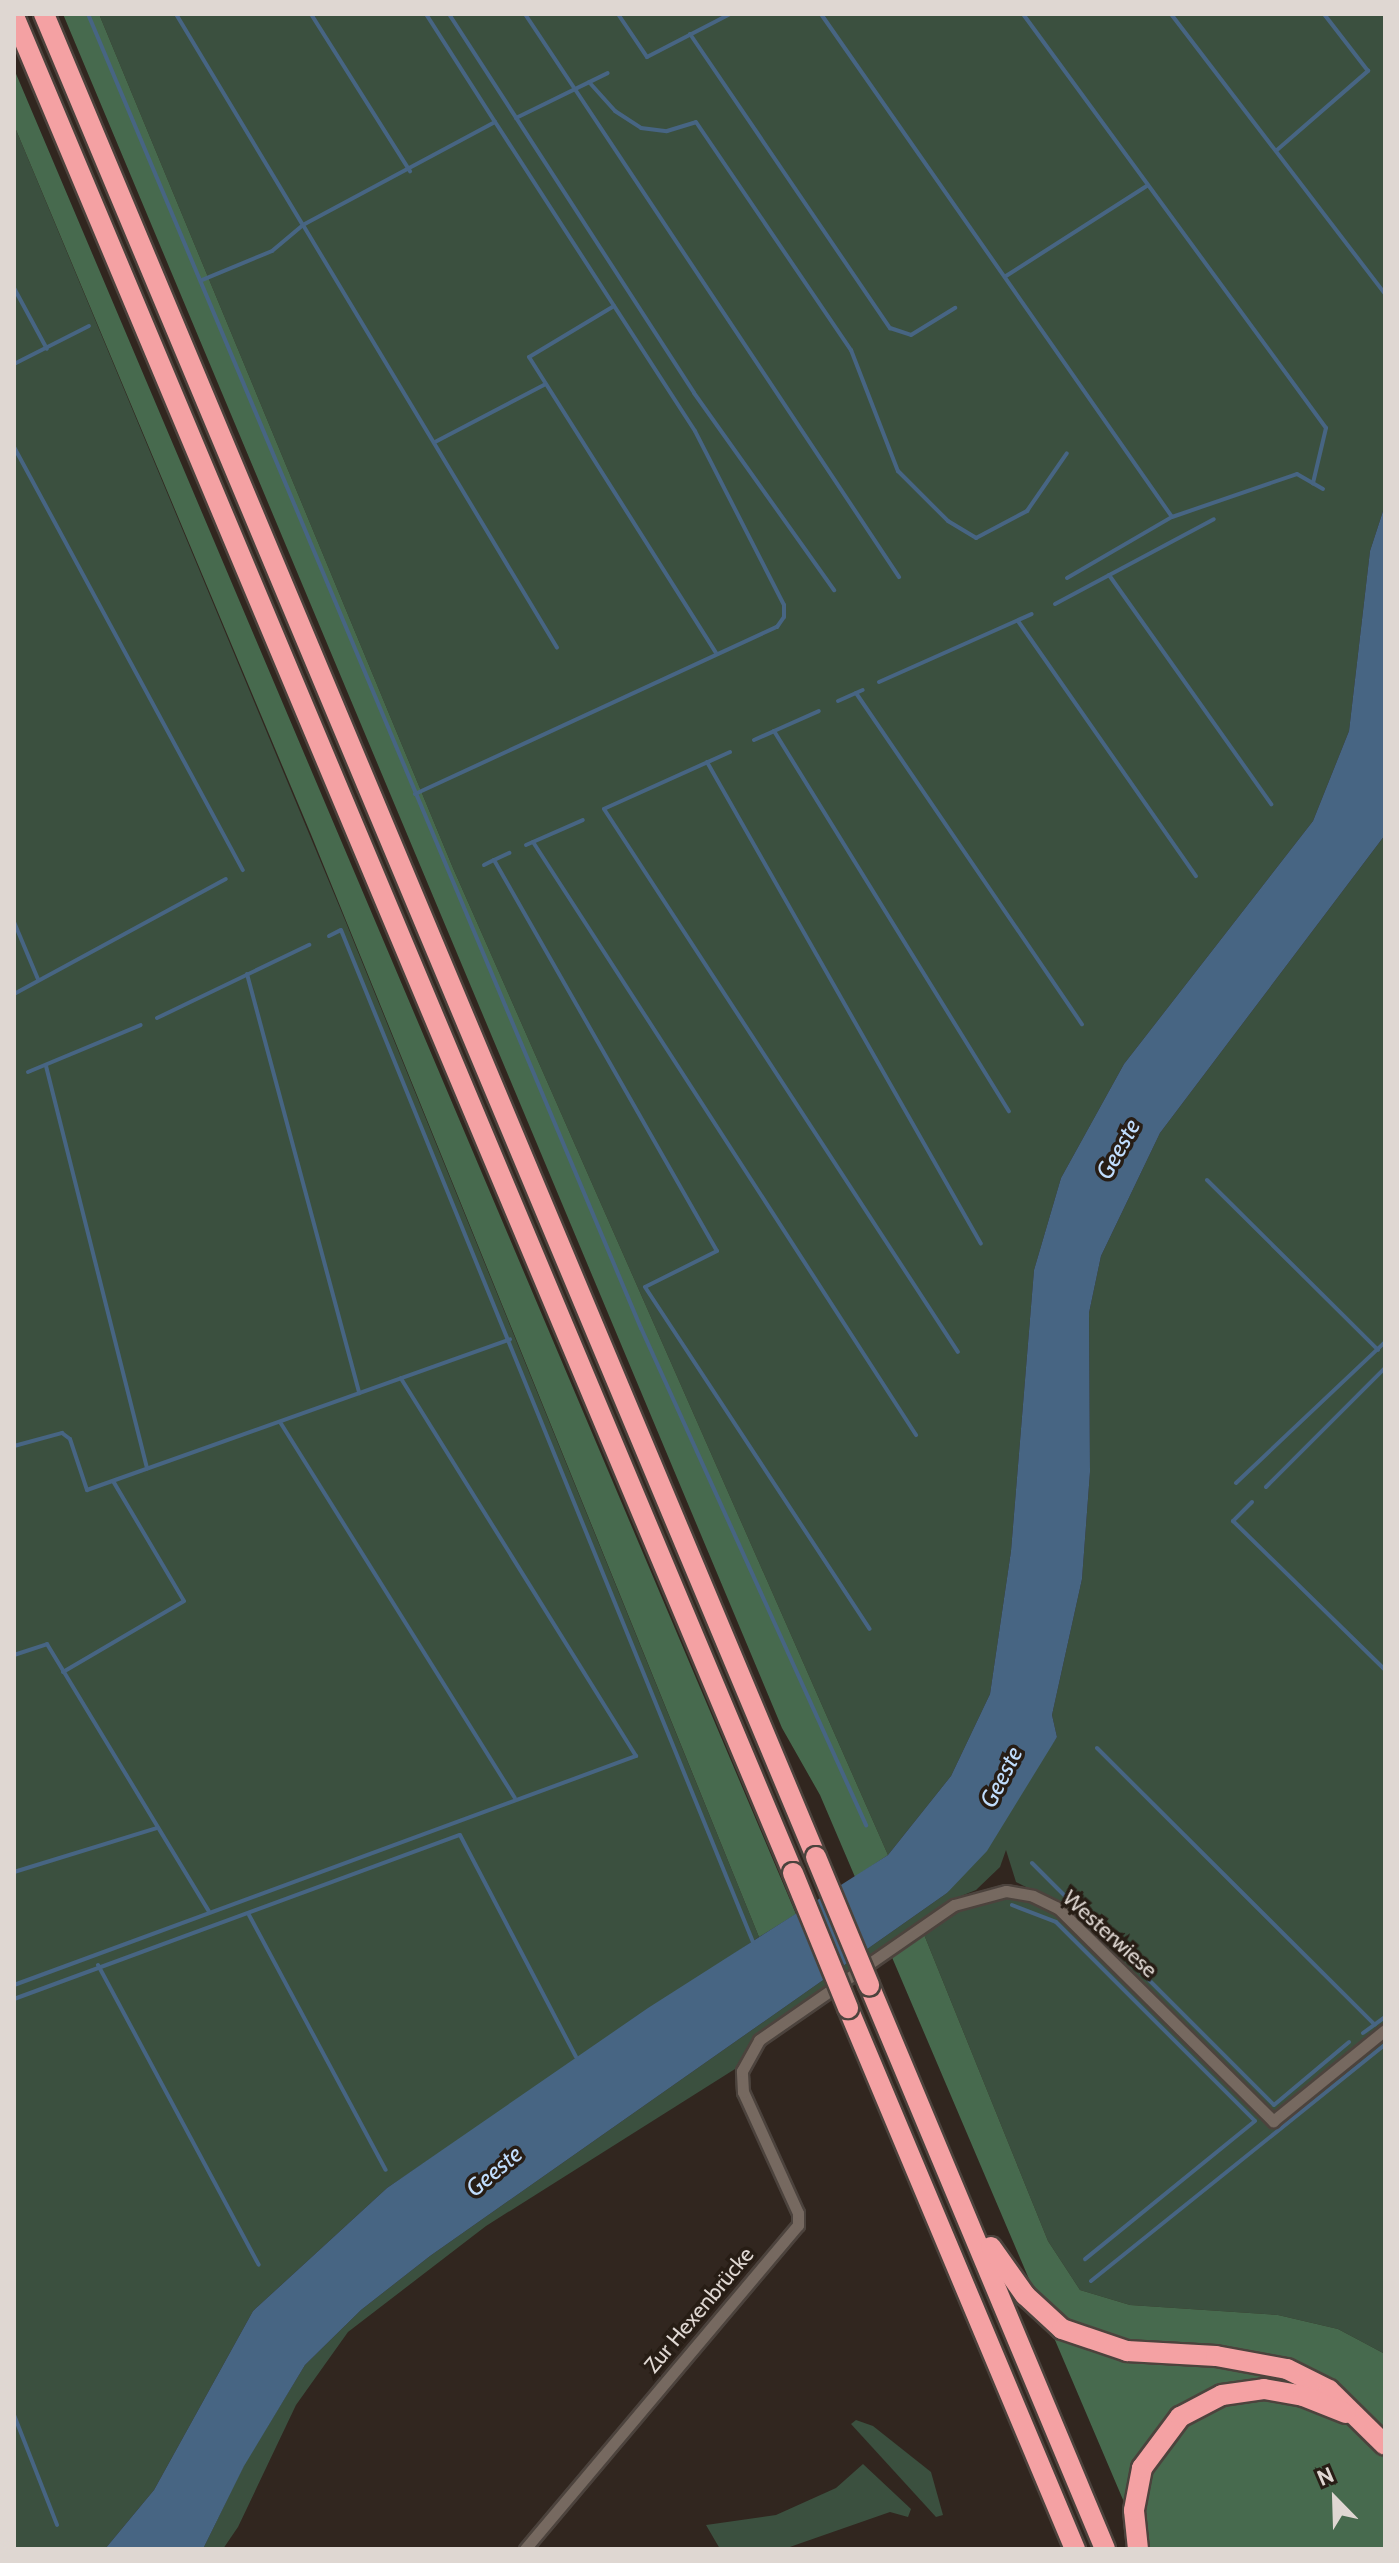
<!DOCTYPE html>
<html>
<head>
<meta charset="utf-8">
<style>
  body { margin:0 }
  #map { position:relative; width:1399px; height:2563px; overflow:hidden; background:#31261f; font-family:Cabin,sans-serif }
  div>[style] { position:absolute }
  .green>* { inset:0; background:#3b503f }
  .forest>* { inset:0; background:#476a4e }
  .water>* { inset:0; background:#476583 }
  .stream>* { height:4px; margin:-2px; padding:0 2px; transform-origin:2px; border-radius:2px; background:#476583 }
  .roads { filter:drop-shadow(2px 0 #4c433d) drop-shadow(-2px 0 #4c433d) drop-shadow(0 2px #4c433d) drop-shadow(0 -2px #4c433d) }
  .street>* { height:11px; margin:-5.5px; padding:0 5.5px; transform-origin:5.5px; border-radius:5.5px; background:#766960 }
  .highway>* { height:20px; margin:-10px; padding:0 10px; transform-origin:10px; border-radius:10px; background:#f4a1a3 }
  .bridges { filter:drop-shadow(2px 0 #4c433d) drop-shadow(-2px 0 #4c433d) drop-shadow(0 2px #4c433d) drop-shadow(0 -2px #4c433d) }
  .highway-bridge>* { height:20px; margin:-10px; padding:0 10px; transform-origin:10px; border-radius:10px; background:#f4a1a3 }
  span { translate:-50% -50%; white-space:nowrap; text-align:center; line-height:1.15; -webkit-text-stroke:7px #271d15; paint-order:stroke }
  .street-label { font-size:22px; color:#dfd7d2 }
  .water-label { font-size:24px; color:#c0ddfd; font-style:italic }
  .frame { position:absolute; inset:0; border:16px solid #dfd7d2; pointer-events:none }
  .north { position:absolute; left:1295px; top:2459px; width:80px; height:80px; -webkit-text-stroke:6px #271d15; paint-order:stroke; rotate:337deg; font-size:22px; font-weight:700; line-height:32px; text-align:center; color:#dfd7d2 }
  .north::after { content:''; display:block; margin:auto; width:28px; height:36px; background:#dfd7d2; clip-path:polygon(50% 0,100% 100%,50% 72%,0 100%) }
</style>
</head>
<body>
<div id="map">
  <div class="green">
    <div style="clip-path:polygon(99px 14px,1385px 14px,1385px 505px,1370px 551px,1349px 731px,1313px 821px,1124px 1064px,1061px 1178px,1034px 1270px,1011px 1551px,990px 1694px,951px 1776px,888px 1855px,453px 868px)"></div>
    <div style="clip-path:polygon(14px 125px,345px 920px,759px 1937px,387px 2188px,253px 2311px,154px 2490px,105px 2549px,14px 2549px)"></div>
    <div style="clip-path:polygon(1385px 835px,1385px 2354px,1338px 2329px,1278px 2315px,1130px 2305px,1080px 2290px,1048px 2241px,923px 1932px,951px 1914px,1000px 1899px,1021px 1899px,1030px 1889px,1016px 1882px,1006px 1850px,1000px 1867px,976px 1890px,951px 1900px,754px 2036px,735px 2069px,486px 2226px,348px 2332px,296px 2405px,238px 2527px,223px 2549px,203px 2549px,244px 2465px,305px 2365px,361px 2310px,430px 2256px,947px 1893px,1057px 1737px,1052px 1715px,1082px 1579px,1090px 1472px,1089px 1313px,1101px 1256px,1160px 1133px)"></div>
    <div style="clip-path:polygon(856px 2420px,873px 2426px,931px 2472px,943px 2515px,936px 2517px,851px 2424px)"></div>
    <div style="clip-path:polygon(863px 2464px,911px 2509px,908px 2517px,890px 2512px,784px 2549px,720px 2549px,706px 2525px,776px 2515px,836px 2488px)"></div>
  </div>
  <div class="forest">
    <div style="clip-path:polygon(63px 14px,99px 14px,453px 868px,888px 1855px,855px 1877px,820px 1795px,782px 1728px)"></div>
    <div style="clip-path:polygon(14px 69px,796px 1914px,759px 1937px,310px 832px,14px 125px)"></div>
    <div style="clip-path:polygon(923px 1932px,1048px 2241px,1080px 2290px,1130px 2305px,1278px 2315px,1338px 2329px,1385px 2354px,1385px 2549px,1144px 2549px,891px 1955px)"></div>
  </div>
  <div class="water">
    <div style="clip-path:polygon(1385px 505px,1385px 835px,1160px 1133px,1101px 1256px,1089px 1313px,1090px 1472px,1082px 1579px,1052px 1715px,1057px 1737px,987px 1851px,947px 1893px,430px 2256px,361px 2310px,305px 2365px,244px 2466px,203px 2549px,105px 2549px,154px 2490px,253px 2311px,387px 2188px,648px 2008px,888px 1855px,951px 1776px,990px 1694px,1011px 1551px,1034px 1270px,1061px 1178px,1124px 1064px,1313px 821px,1349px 731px,1370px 551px)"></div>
  </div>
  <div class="stream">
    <div style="left:88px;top:14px;width:1426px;rotate:67.18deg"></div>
    <div style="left:641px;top:1328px;width:546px;rotate:65.64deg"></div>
    <div style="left:176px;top:14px;width:246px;rotate:59deg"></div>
    <div style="left:303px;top:225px;width:40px;rotate:140deg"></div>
    <div style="left:272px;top:251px;width:76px;rotate:157.5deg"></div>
    <div style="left:311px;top:14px;width:186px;rotate:57.8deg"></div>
    <div style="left:426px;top:14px;width:128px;rotate:57.4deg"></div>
    <div style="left:495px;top:122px;width:218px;rotate:151.8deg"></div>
    <div style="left:303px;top:225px;width:493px;rotate:59deg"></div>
    <div style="left:449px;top:14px;width:451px;rotate:57.1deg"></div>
    <div style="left:694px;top:393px;width:242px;rotate:54.6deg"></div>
    <div style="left:525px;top:14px;width:676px;rotate:56.4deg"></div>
    <div style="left:618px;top:14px;width:52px;rotate:56deg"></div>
    <div style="left:647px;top:57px;width:93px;rotate:-27.4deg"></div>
    <div style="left:821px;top:14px;width:613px;rotate:55.09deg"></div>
    <div style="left:1023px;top:14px;width:513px;rotate:53.8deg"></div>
    <div style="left:1326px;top:428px;width:57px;rotate:103.3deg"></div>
    <div style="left:1171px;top:14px;width:352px;rotate:52.6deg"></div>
    <div style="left:690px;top:34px;width:356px;rotate:55.8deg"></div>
    <div style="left:890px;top:328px;width:22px;rotate:18deg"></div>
    <div style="left:911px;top:335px;width:52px;rotate:-31.5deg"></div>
    <div style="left:589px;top:82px;width:39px;rotate:48deg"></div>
    <div style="left:615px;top:111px;width:31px;rotate:33deg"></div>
    <div style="left:641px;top:128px;width:26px;rotate:7deg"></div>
    <div style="left:667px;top:131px;width:30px;rotate:-17deg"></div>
    <div style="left:696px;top:122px;width:276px;rotate:55.8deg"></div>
    <div style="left:851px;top:350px;width:130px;rotate:68.8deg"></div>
    <div style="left:898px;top:471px;width:71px;rotate:45deg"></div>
    <div style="left:948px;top:521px;width:33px;rotate:31deg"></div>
    <div style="left:976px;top:538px;width:58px;rotate:-27.9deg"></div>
    <div style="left:1027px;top:511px;width:70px;rotate:-55.4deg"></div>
    <div style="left:516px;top:118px;width:102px;rotate:-26.1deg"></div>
    <div style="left:1277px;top:150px;width:121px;rotate:-41deg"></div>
    <div style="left:1368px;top:71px;width:72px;rotate:-127.7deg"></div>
    <div style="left:1006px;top:276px;width:167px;rotate:-32.6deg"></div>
    <div style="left:14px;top:288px;width:69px;rotate:61.6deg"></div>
    <div style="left:614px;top:306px;width:99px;rotate:149deg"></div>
    <div style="left:529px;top:357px;width:350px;rotate:57.7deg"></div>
    <div style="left:14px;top:364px;width:84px;rotate:-26.9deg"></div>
    <div style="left:435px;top:442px;width:125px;rotate:-27.6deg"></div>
    <div style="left:14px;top:447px;width:481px;rotate:61.6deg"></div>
    <div style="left:1109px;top:575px;width:281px;rotate:54.7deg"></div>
    <div style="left:1067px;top:578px;width:121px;rotate:-30.2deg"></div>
    <div style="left:1172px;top:517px;width:132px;rotate:-19deg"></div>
    <div style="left:1297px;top:474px;width:30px;rotate:30deg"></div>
    <div style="left:1055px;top:604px;width:180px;rotate:-28.1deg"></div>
    <div style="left:1018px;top:621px;width:311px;rotate:55.1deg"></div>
    <div style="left:879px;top:682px;width:167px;rotate:-24deg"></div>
    <div style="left:856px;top:693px;width:401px;rotate:55.7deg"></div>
    <div style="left:838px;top:701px;width:27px;rotate:-24deg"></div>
    <div style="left:774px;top:731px;width:49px;rotate:-24deg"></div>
    <div style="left:754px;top:740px;width:22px;rotate:-24deg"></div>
    <div style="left:774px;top:731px;width:447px;rotate:58.3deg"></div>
    <div style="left:730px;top:752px;width:138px;rotate:155.7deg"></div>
    <div style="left:604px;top:809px;width:648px;rotate:56.9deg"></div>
    <div style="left:707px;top:762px;width:554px;rotate:60.38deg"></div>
    <div style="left:415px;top:794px;width:399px;rotate:-24.8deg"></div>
    <div style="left:777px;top:627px;width:12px;rotate:-55deg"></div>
    <div style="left:784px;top:617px;width:12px;rotate:-90deg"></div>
    <div style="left:784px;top:605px;width:195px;rotate:-117.1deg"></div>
    <div style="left:695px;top:431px;width:368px;rotate:-122.9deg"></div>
    <div style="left:533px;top:842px;width:706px;rotate:57.14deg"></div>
    <div style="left:526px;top:845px;width:62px;rotate:-23.7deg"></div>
    <div style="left:494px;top:860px;width:17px;rotate:-25deg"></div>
    <div style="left:484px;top:865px;width:11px;rotate:-27deg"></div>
    <div style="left:494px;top:860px;width:450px;rotate:60.3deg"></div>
    <div style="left:717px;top:1251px;width:80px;rotate:153.4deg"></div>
    <div style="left:645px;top:1287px;width:409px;rotate:56.7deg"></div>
    <div style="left:14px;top:922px;width:62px;rotate:67.2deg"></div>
    <div style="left:329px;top:936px;width:13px;rotate:-27deg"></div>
    <div style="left:341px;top:930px;width:1093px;rotate:67.85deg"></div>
    <div style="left:247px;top:974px;width:434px;rotate:75deg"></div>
    <div style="left:14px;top:994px;width:241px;rotate:-28.5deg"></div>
    <div style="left:157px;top:1018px;width:169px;rotate:-25.7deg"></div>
    <div style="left:46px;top:1066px;width:415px;rotate:75.9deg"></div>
    <div style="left:28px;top:1072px;width:122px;rotate:-22.6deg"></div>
    <div style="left:1207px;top:1180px;width:241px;rotate:44.8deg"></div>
    <div style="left:280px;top:1422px;width:443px;rotate:58deg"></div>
    <div style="left:14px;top:1446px;width:50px;rotate:-15.2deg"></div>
    <div style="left:62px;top:1433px;width:10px;rotate:37deg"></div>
    <div style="left:70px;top:1439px;width:54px;rotate:71.6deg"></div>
    <div style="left:87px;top:1490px;width:449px;rotate:-19.6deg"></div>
    <div style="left:1236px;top:1483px;width:205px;rotate:-43.4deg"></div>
    <div style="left:1266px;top:1487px;width:168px;rotate:-45deg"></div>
    <div style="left:1252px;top:1502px;width:27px;rotate:135deg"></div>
    <div style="left:1233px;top:1521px;width:213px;rotate:44.4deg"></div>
    <div style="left:14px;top:1655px;width:35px;rotate:-18deg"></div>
    <div style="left:47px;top:1644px;width:312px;rotate:58.8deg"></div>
    <div style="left:63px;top:1672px;width:140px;rotate:-30.4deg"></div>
    <div style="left:184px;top:1601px;width:139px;rotate:-120.6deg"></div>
    <div style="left:1097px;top:1748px;width:392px;rotate:44.9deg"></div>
    <div style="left:1032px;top:1863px;width:342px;rotate:45deg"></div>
    <div style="left:1274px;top:2105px;width:98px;rotate:-40deg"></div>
    <div style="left:14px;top:1872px;width:150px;rotate:-17.1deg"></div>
    <div style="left:1012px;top:1905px;width:47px;rotate:21.1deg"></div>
    <div style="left:1056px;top:1922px;width:281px;rotate:45deg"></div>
    <div style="left:1255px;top:2121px;width:219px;rotate:140.9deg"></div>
    <div style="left:249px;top:1915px;width:289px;rotate:61.8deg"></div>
    <div style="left:98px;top:1965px;width:340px;rotate:61.8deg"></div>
    <div style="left:14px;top:1985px;width:663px;rotate:-20.21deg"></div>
    <div style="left:636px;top:1756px;width:445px;rotate:-121.9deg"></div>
    <div style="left:14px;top:1999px;width:475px;rotate:-20.2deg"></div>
    <div style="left:460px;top:1835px;width:250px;rotate:62.4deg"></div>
    <div style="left:1363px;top:2033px;width:27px;rotate:-36deg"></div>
    <div style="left:1091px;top:2281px;width:377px;rotate:-38.8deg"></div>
    <div style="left:14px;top:2415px;width:118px;rotate:68.6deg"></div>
  </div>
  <div class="roads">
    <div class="street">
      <div style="left:525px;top:2549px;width:424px;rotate:-49.9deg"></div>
      <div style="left:798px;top:2225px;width:12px;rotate:-90deg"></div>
      <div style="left:798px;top:2213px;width:133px;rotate:-114.4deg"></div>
      <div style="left:743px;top:2092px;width:21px;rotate:-93deg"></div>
      <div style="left:742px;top:2071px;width:35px;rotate:-61deg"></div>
      <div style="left:759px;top:2040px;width:237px;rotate:-34.7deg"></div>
      <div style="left:954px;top:1905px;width:54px;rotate:-15.1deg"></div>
      <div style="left:1006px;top:1891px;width:27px;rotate:10deg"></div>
      <div style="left:1033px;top:1896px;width:28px;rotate:26deg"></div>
      <div style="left:1058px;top:1908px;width:303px;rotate:44.7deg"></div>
      <div style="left:1273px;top:2121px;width:144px;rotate:-39.1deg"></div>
    </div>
    <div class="highway">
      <div style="left:44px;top:14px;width:1998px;rotate:67.27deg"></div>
      <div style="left:14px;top:16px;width:2014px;rotate:67.24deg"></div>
      <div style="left:869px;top:1985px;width:611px;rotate:67.29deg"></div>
      <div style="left:848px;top:2008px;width:587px;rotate:67.24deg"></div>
      <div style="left:991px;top:2247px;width:59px;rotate:54.7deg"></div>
      <div style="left:1025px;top:2295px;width:50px;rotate:42.6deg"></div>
      <div style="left:1062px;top:2329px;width:69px;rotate:18.7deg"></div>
      <div style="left:1127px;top:2351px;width:89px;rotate:3.2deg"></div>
      <div style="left:1216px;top:2356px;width:72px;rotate:10.4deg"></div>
      <div style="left:1287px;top:2369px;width:47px;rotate:26.6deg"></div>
      <div style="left:1329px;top:2390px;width:78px;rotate:44.5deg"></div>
      <div style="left:1138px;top:2549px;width:39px;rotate:-96deg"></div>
      <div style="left:1134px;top:2510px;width:43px;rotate:-79.2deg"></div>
      <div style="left:1142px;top:2468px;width:64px;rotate:-53.3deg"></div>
      <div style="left:1180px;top:2417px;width:47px;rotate:-27.6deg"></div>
      <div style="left:1222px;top:2395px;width:42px;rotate:-8.1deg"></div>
      <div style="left:1264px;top:2389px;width:40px;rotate:10deg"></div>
      <div style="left:1303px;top:2396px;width:46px;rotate:21.6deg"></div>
    </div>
  </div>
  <div class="bridges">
    <div class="highway-bridge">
      <div style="left:816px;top:1857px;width:139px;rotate:67.5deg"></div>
      <div style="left:793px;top:1873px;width:146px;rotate:67.8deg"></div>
    </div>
  </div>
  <div class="street-label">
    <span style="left:1110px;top:1934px;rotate:42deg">Westerwiese</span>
    <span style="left:699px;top:2310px;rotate:-50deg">Zur Hexenbrücke</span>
  </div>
  <div class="water-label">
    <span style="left:1118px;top:1149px;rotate:-61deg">Geeste</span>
    <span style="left:1001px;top:1777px;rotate:-63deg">Geeste</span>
    <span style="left:494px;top:2171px;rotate:-40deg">Geeste</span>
  </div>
  <div class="frame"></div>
  <div class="north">N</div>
</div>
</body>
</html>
